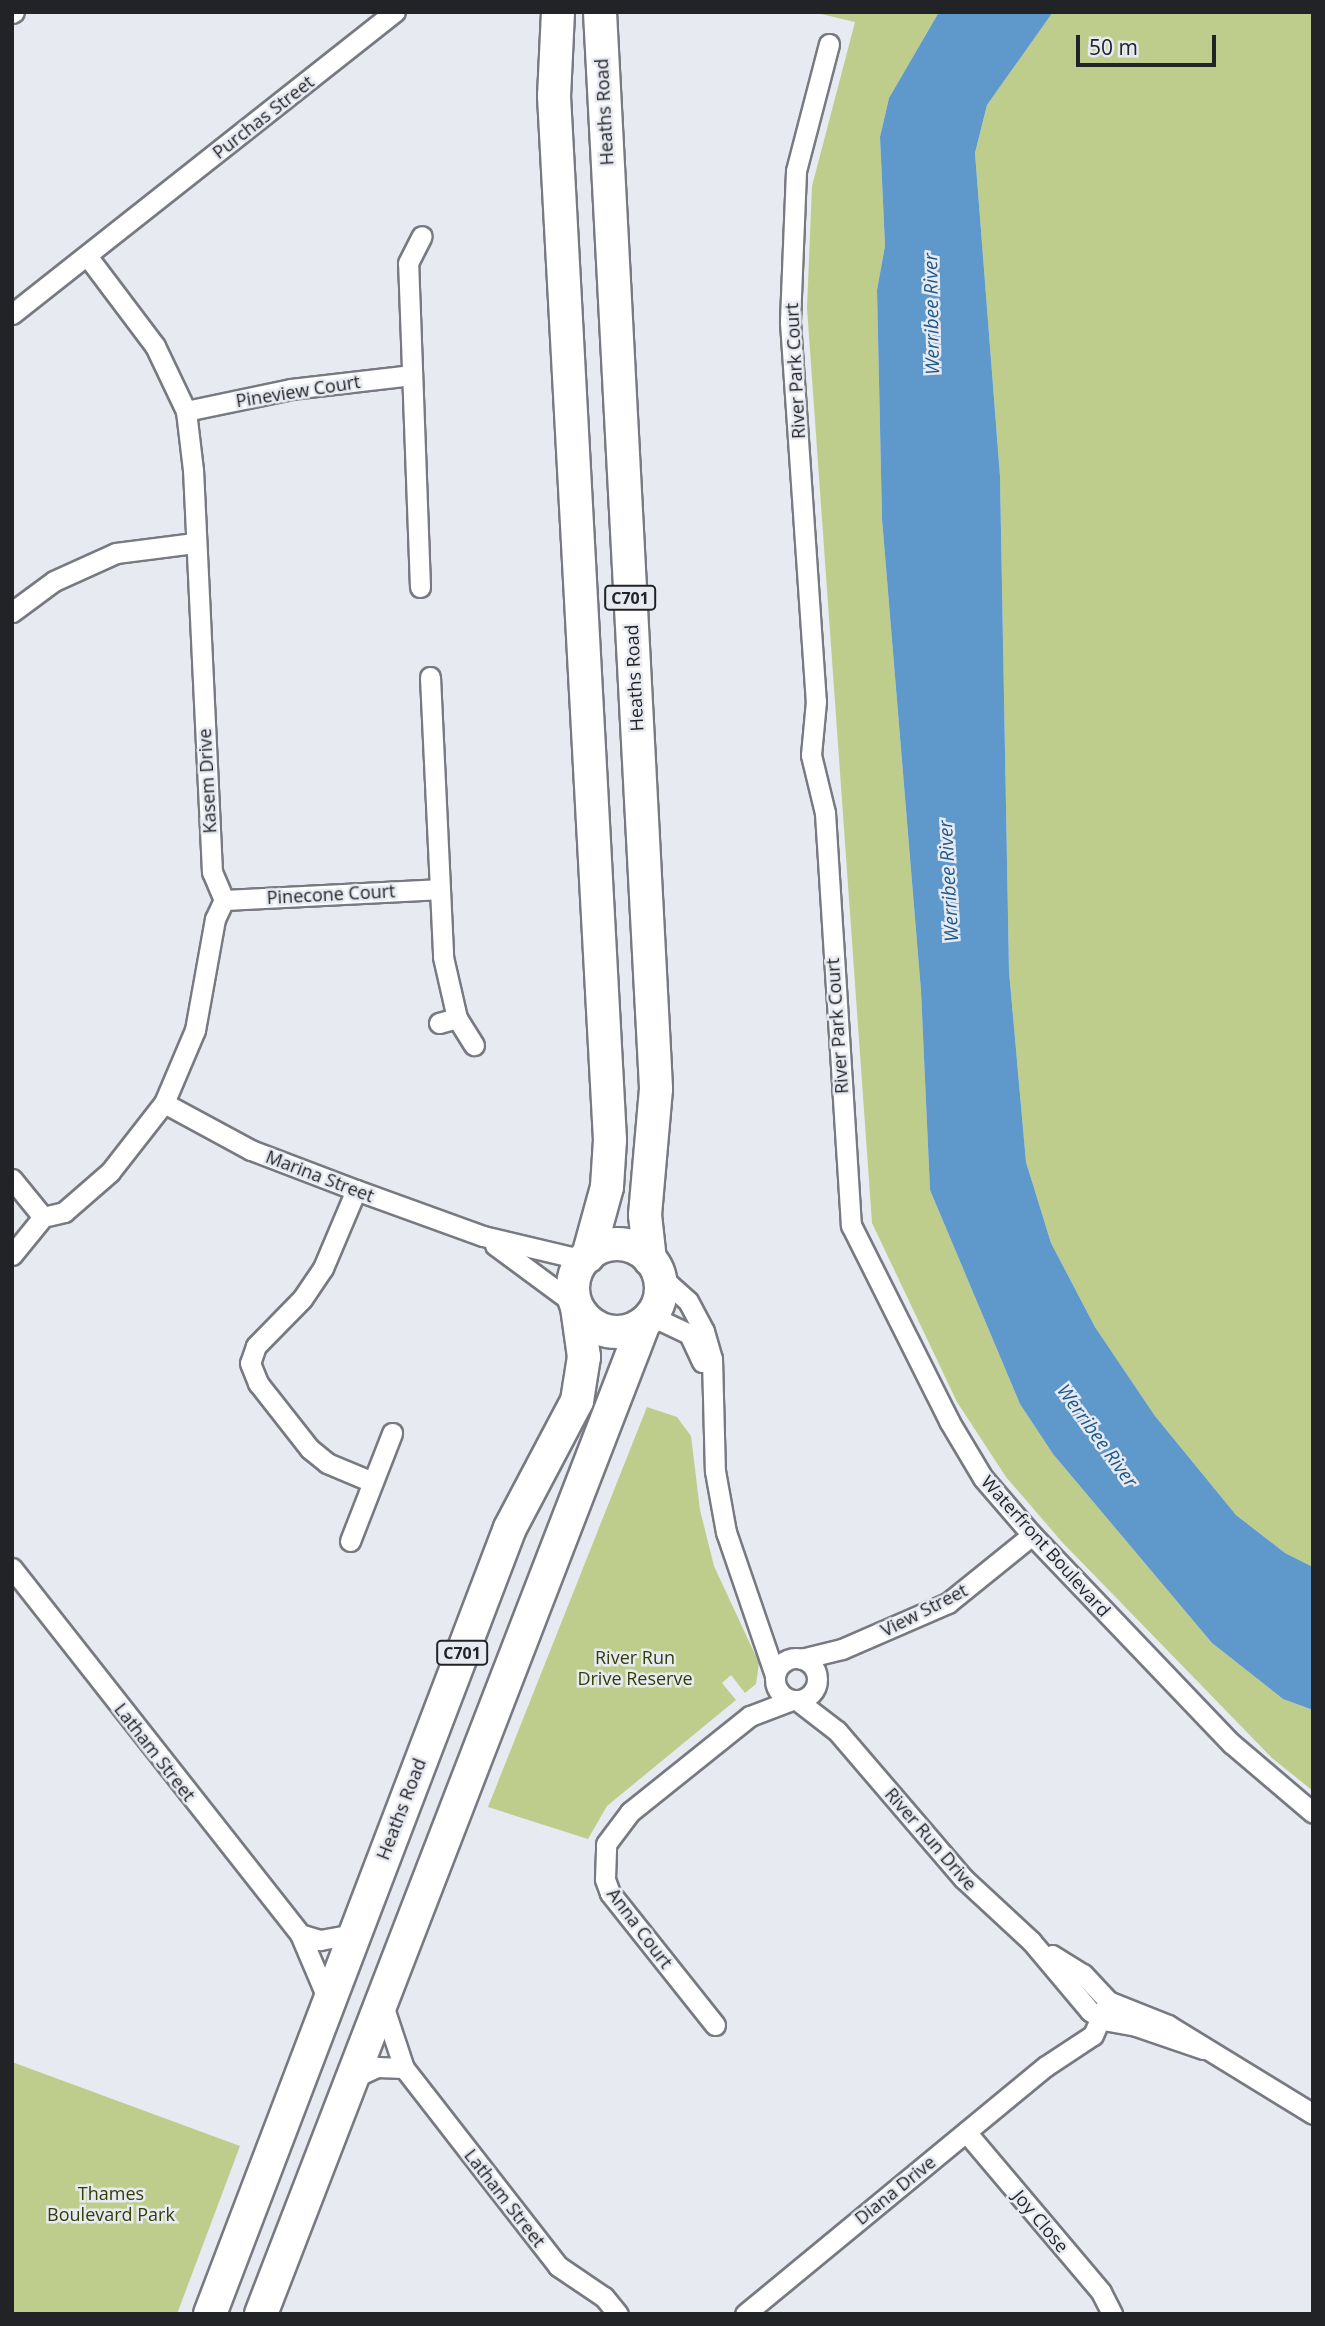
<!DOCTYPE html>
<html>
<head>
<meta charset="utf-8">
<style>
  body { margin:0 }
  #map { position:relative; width:1325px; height:2326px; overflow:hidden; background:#e7eaf1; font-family:"Open Sans",sans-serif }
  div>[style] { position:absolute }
  .green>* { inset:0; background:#bfcd8c }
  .water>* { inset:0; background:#5f98cb }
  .roads { filter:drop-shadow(2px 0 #777a80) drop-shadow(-2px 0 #777a80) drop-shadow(0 2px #777a80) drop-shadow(0 -2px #777a80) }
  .minor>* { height:19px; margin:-9.5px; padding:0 9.5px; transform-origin:9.5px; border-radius:9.5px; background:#fff }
  .minor>.ring { margin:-9.5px; padding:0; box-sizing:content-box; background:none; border:19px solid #fff; border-radius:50% }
  .primary>* { height:32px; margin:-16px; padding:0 16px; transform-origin:16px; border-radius:16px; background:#fff }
  .primary>.ring { margin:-16px; padding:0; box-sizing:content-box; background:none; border:32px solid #fff; border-radius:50% }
  span { translate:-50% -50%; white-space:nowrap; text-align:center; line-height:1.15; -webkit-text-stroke:5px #e7eaf1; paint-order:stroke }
  .shield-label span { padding:2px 5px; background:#e7eaf1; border:2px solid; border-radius:5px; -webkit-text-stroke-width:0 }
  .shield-label { font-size:16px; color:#222326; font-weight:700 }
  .street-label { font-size:18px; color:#222326 }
  .park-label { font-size:18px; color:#353d04 }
  .water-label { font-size:19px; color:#1b598a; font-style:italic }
  .frame { position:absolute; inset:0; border:14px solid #222326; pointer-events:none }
  .scale { position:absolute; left:1076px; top:35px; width:140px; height:32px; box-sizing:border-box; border:4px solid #222326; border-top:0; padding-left:9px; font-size:21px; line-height:24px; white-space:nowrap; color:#222326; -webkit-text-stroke:5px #e7eaf1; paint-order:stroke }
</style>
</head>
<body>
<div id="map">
  <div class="green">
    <div style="clip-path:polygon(939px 12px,889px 98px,880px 137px,885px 246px,877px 290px,882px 519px,921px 991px,930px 1190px,1020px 1404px,1053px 1454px,1212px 1643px,1283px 1699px,1313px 1710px,1313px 1791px,1272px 1758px,1062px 1542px,1006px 1477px,957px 1402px,872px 1223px,807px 308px,812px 186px,855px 22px,817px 13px)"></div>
    <div style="clip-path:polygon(1053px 12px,1313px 12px,1313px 1567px,1285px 1553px,1236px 1515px,1155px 1416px,1095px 1327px,1051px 1243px,1026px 1162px,1009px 971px,1000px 476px,975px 153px,987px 105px)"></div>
    <div style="clip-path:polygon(647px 1407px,677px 1417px,691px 1436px,700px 1510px,714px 1566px,759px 1663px,756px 1684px,745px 1693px,731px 1675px,722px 1683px,736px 1700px,607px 1806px,588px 1839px,488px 1807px)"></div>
    <div style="clip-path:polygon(12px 2062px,240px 2146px,177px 2314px,12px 2314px)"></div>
  </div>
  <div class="water">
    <div style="clip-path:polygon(939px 12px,1053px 12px,987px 105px,975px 153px,1000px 476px,1009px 971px,1026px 1162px,1051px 1243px,1095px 1327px,1155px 1416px,1236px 1515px,1285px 1553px,1313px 1567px,1313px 1710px,1283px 1699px,1212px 1643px,1053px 1454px,1020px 1404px,930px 1190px,921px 991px,882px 519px,877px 290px,885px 246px,880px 137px,889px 98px)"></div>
  </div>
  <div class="roads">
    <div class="minor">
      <div style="left:12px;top:13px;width:2px;rotate:-27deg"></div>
      <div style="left:829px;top:44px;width:131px;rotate:104.6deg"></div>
      <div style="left:796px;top:171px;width:151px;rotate:92.3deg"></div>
      <div style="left:790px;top:322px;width:380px;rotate:86.1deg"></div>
      <div style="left:816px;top:701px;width:54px;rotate:95.3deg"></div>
      <div style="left:811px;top:755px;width:60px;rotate:76.4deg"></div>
      <div style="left:825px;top:813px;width:413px;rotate:86.4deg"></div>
      <div style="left:851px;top:1225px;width:219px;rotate:63.4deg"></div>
      <div style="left:949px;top:1421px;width:66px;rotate:59.2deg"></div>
      <div style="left:983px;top:1478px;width:75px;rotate:49.3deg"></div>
      <div style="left:1032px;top:1535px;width:289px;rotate:46.3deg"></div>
      <div style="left:1232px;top:1744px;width:106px;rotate:40.4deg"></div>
      <div style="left:12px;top:314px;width:488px;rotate:-38.3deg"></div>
      <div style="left:186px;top:411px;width:107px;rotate:-11.8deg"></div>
      <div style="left:291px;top:389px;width:122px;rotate:-6.6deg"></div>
      <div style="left:420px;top:587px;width:324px;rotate:-92.1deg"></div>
      <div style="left:408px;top:263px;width:30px;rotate:-63deg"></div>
      <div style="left:12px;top:612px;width:52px;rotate:-36.4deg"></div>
      <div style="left:54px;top:581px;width:68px;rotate:-24.3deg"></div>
      <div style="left:116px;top:553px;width:79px;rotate:-7.3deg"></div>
      <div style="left:430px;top:677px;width:280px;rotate:87.3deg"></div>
      <div style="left:443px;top:957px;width:63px;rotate:77.1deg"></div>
      <div style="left:457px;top:1018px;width:32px;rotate:58deg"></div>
      <div style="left:224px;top:900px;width:214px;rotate:-2.9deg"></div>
      <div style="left:439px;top:1023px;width:19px;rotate:-16deg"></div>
      <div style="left:164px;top:1103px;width:99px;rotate:28.4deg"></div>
      <div style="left:251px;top:1150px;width:112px;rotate:20.9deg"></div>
      <div style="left:356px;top:1190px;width:135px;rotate:19.9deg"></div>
      <div style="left:483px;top:1236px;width:104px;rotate:13.4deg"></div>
      <div style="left:12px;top:1179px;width:49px;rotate:50.8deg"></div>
      <div style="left:356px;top:1190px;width:85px;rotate:112.9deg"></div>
      <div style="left:323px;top:1268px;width:37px;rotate:124deg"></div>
      <div style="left:302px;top:1299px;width:66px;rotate:134.4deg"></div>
      <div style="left:256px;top:1346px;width:18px;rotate:109deg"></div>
      <div style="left:250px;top:1363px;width:22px;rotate:68deg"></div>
      <div style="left:258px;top:1383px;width:84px;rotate:51.8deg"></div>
      <div style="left:310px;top:1449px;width:22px;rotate:39deg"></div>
      <div style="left:327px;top:1463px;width:47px;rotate:22.7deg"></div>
      <div style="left:495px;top:1245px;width:101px;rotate:36.5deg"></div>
      <div style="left:12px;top:1255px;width:49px;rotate:-50.8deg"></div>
      <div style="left:43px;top:1217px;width:22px;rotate:-13deg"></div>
      <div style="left:64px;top:1212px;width:61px;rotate:-41deg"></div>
      <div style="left:110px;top:1172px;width:88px;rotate:-52deg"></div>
      <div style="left:164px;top:1103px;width:79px;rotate:-67deg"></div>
      <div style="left:195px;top:1030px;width:113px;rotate:-79.8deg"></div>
      <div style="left:215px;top:919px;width:21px;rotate:-65deg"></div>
      <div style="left:224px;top:900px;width:30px;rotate:-113deg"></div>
      <div style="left:212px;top:872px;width:402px;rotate:-92.7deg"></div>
      <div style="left:193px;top:470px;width:59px;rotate:-96.8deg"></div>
      <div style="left:186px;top:411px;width:72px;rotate:-115.5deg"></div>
      <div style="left:155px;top:346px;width:111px;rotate:-127deg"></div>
      <div style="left:659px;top:1275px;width:39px;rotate:42deg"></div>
      <div style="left:688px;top:1301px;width:34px;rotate:62deg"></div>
      <div style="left:704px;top:1331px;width:29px;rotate:74deg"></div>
      <div style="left:712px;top:1359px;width:112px;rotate:88.5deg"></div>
      <div style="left:715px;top:1471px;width:62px;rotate:79.8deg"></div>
      <div style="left:726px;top:1532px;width:151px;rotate:71.1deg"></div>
      <div style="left:651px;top:1316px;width:42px;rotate:25.3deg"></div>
      <div style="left:689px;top:1334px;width:31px;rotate:65deg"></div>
      <div style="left:350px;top:1541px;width:116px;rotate:-68.7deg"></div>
      <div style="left:12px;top:1568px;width:466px;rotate:51.8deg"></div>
      <div style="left:300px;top:1934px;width:72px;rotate:67deg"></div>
      <div class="ring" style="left:775px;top:1658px;width:23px;height:23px"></div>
      <div style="left:801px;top:1659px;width:42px;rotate:-13.7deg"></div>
      <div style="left:842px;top:1649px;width:116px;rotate:-23.5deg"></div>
      <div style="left:948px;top:1603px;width:108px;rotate:-39deg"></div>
      <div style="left:798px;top:1701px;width:49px;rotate:37.6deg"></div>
      <div style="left:837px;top:1731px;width:194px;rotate:49.4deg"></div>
      <div style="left:963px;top:1878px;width:93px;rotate:42.8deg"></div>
      <div style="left:1031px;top:1941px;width:92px;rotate:49.9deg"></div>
      <div style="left:1090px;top:2011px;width:16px;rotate:35deg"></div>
      <div style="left:1103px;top:2020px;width:34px;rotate:10deg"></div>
      <div style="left:1136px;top:2026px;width:71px;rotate:18.9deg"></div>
      <div style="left:300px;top:1934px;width:21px;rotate:17deg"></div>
      <div style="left:320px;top:1940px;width:35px;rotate:-10deg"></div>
      <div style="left:1052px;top:1955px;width:36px;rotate:32deg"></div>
      <div style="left:1083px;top:1974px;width:37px;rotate:47deg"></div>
      <div style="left:1108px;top:2001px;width:65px;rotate:21.8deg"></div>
      <div style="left:1168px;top:2025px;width:170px;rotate:31.5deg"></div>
      <div style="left:382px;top:2002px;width:70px;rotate:71.6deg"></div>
      <div style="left:404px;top:2068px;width:251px;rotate:52.1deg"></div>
      <div style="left:558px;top:2266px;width:55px;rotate:34deg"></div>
      <div style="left:604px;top:2297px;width:22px;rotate:51deg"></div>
      <div style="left:715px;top:2025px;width:169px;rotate:-128.5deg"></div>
      <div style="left:610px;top:1893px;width:15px;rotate:-110deg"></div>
      <div style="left:605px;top:1879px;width:35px;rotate:-88deg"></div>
      <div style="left:606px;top:1844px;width:40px;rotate:-53deg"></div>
      <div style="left:630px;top:1812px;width:154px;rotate:-38.7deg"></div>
      <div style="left:750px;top:1716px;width:45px;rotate:-20.9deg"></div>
      <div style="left:349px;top:2080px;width:31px;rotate:-25deg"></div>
      <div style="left:377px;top:2067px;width:27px;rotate:2deg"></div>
      <div style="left:966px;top:2132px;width:209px;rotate:49.8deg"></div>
      <div style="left:1101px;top:2292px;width:25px;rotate:63deg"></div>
      <div style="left:745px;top:2314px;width:390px;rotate:-39.5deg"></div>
      <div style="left:1046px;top:2066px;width:56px;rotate:-33.4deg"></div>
      <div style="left:1093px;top:2035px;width:37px;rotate:-66deg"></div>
    </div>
    <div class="primary">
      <div style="left:558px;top:12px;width:84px;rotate:92.7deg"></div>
      <div style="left:554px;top:96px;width:1046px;rotate:86.93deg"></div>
      <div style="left:610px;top:1140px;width:47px;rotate:93.7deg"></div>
      <div style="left:607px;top:1187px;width:72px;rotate:105.4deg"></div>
      <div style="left:600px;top:12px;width:1078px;rotate:87.02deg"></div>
      <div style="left:656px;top:1089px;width:126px;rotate:95deg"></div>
      <div style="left:645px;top:1215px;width:45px;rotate:83.7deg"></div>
      <div class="ring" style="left:573px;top:1244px;width:56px;height:56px"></div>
      <div style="left:210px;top:2314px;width:841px;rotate:-69.11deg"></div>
      <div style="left:510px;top:1528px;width:144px;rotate:-62.2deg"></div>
      <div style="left:577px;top:1401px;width:45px;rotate:-81deg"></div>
      <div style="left:584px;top:1357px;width:50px;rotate:-98deg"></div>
      <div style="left:261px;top:2314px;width:1062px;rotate:-68.87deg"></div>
    </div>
  </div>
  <div class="shield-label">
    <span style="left:630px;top:598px">C701</span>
    <span style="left:462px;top:1653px">C701</span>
  </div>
  <div class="street-label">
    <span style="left:604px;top:112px;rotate:-93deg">Heaths Road</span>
    <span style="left:263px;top:117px;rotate:-38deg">Purchas Street</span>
    <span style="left:795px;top:371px;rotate:-93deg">River Park Court</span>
    <span style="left:298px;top:391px;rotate:-9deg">Pineview Court</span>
    <span style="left:634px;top:678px;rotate:-93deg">Heaths Road</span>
    <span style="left:207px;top:781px;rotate:-93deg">Kasem Drive</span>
    <span style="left:331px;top:894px;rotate:-3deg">Pinecone Court</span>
    <span style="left:837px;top:1026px;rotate:-94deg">River Park Court</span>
    <span style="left:320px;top:1176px;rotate:21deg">Marina Street</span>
    <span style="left:1046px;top:1546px;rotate:48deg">Waterfront Boulevard</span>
    <span style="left:924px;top:1610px;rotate:-27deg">View Street</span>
    <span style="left:155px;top:1752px;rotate:52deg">Latham Street</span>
    <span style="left:401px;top:1809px;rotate:-69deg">Heaths Road</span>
    <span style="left:931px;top:1839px;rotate:49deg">River Run Drive</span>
    <span style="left:640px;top:1928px;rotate:53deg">Anna Court</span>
    <span style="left:895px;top:2190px;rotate:-39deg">Diana Drive</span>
    <span style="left:505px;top:2198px;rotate:52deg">Latham Street</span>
    <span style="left:1041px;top:2221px;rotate:50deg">Joy Close</span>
  </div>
  <div class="park-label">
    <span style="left:635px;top:1668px">River Run<br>Drive Reserve</span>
    <span style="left:111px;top:2204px">Thames<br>Boulevard Park</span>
  </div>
  <div class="water-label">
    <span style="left:932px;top:314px;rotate:-91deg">Werribee River</span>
    <span style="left:949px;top:881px;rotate:-93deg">Werribee River</span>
    <span style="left:1097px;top:1436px;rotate:54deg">Werribee River</span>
  </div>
  <div class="frame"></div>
  <div class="scale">50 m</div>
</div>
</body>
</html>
